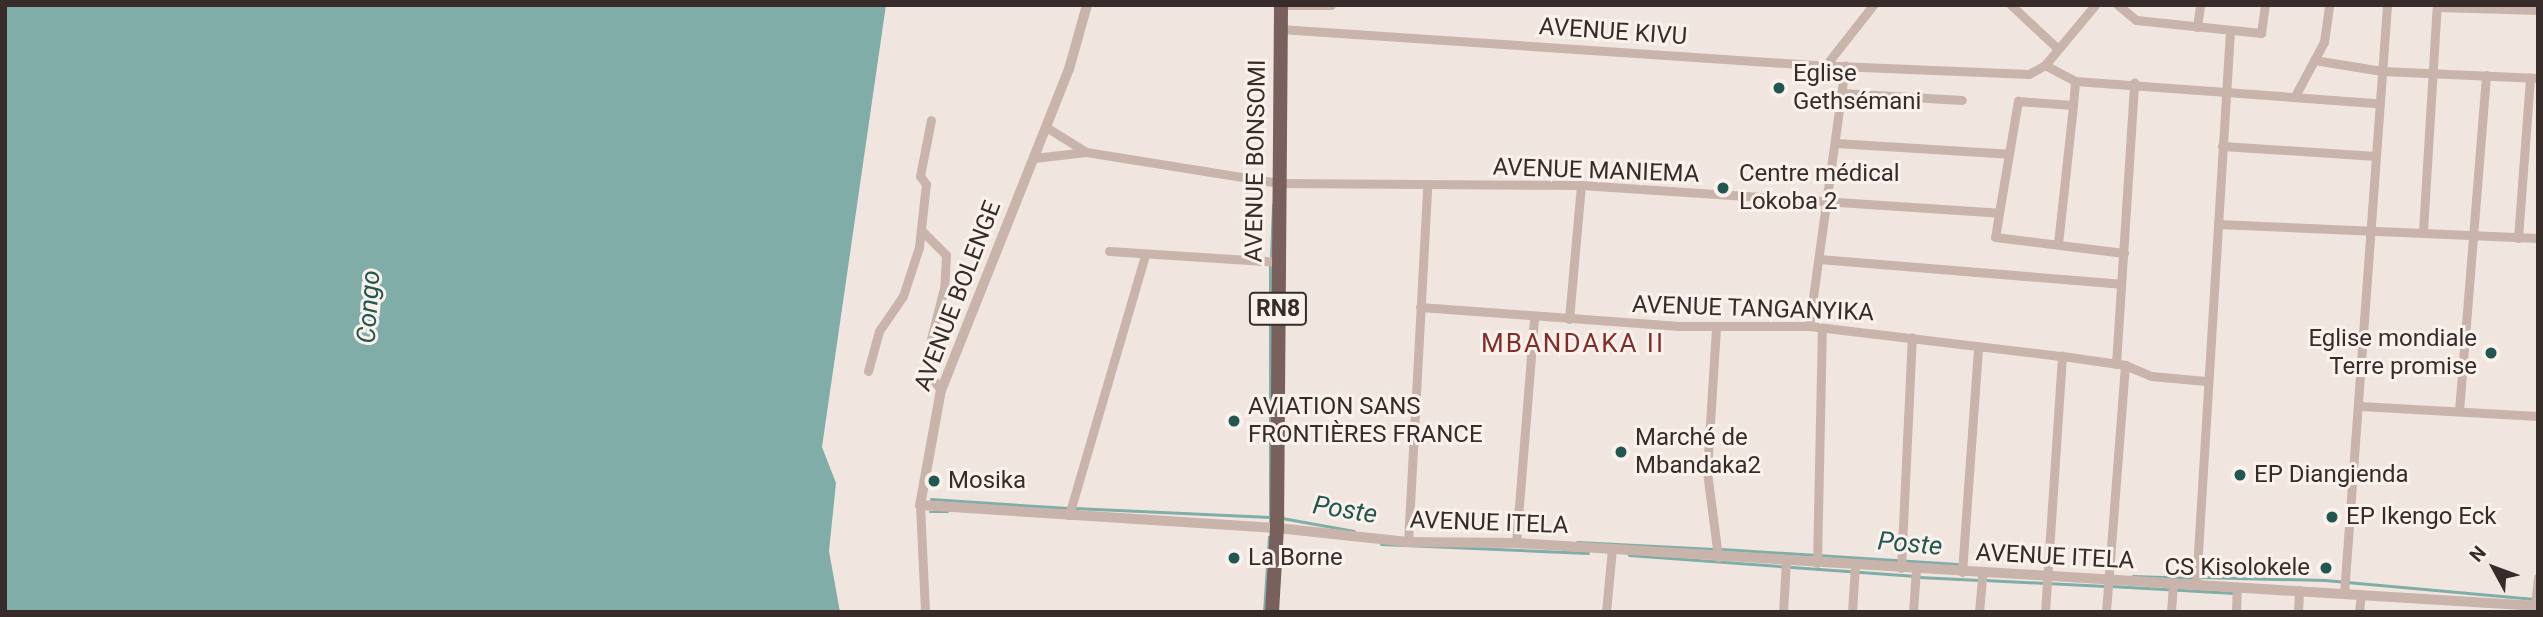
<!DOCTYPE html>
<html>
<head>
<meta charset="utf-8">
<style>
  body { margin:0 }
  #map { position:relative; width:2543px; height:617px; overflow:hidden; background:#f1e6df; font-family:Roboto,sans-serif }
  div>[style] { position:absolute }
  .water>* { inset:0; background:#80ada7 }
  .stream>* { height:2.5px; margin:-1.25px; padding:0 1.25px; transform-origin:1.25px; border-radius:1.25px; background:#80ada7 }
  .minor>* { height:9px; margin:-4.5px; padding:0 4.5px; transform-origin:4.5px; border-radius:4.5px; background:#c9b4ac }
  .tertiary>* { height:10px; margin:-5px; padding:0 5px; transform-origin:5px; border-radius:5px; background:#c9b4ac }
  .primary>* { height:14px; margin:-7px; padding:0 7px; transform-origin:7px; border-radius:7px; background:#78615c }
  .dots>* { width:19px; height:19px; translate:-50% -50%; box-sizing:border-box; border:4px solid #f9f1ec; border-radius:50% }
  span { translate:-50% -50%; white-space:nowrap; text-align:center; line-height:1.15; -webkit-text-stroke:6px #f9f1ec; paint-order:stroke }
  .shield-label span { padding:2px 5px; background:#f9f1ec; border:2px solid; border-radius:5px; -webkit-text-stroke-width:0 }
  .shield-label { font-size:23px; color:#382c2a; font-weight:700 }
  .street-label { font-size:24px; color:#382c2a }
  .poi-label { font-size:24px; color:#382c2a }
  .left { translate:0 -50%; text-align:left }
  .right { translate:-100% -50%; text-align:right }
  .water-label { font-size:26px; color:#225751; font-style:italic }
  .neighbourhood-label { font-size:26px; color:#822e28; letter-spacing:2px }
  .frame { position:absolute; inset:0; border:7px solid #382c2a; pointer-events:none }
  .north { position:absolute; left:2459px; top:533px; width:70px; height:70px; -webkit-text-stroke:5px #f9f1ec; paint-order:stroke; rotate:311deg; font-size:19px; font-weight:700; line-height:28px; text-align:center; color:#382c2a }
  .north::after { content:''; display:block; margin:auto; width:24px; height:32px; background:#382c2a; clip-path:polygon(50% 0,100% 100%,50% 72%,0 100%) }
</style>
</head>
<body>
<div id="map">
  <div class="water">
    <div style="clip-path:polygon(5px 5px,886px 5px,822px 447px,836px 483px,829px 551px,840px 612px,5px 612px)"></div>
  </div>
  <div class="stream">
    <div style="left:1271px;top:257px;width:52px;rotate:-87.8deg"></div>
    <div style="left:931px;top:499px;width:137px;rotate:3.8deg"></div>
    <div style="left:1074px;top:508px;width:196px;rotate:2.6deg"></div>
    <div style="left:930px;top:512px;width:18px"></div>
    <div style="left:1282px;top:518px;width:73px;rotate:10.2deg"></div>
    <div style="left:1270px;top:523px;width:259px;rotate:-90deg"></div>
    <div style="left:1577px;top:542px;width:137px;rotate:2.9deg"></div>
    <div style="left:1381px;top:544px;width:207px;rotate:2.5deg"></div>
    <div style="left:1721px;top:549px;width:237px;rotate:3.6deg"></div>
    <div style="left:1629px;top:555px;width:284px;rotate:4.2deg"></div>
    <div style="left:2133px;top:576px;width:59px;rotate:1.9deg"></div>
    <div style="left:1919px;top:577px;width:60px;rotate:2.9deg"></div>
    <div style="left:2199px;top:577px;width:126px;rotate:1.4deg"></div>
    <div style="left:2325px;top:580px;width:210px;rotate:5.2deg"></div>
    <div style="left:1985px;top:580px;width:120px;rotate:2.9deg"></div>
    <div style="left:2111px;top:586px;width:123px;rotate:3.3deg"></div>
    <div style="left:1264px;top:612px;width:75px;rotate:-86.2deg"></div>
  </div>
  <div class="minor">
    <div style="left:1281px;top:5px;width:50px"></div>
    <div style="left:2011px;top:5px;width:64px;rotate:43.1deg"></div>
    <div style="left:2118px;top:5px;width:23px;rotate:40deg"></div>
    <div style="left:2136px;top:20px;width:126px;rotate:5.9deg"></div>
    <div style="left:2261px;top:33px;width:28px;rotate:-82deg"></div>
    <div style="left:2437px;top:7px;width:101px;rotate:1.7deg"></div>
    <div style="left:2197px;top:27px;width:22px;rotate:-82deg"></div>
    <div style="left:1280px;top:29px;width:535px;rotate:3.86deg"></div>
    <div style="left:1814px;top:65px;width:215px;rotate:2.4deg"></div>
    <div style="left:2029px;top:74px;width:18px;rotate:-29deg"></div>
    <div style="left:2045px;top:65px;width:78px;rotate:-50.2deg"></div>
    <div style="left:2314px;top:60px;width:69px;rotate:9.2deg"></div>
    <div style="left:2382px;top:71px;width:156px;rotate:2.6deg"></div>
    <div style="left:1826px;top:65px;width:76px;rotate:-51.9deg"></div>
    <div style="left:2045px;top:65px;width:34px;rotate:28deg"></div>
    <div style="left:2075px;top:81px;width:303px;rotate:4.2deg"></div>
    <div style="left:1842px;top:93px;width:120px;rotate:3.3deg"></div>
    <div style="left:2295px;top:96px;width:61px;rotate:-61.8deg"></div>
    <div style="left:2324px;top:42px;width:37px;rotate:-82deg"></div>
    <div style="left:1046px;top:127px;width:47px;rotate:32deg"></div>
    <div style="left:1836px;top:143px;width:173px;rotate:3.6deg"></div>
    <div style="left:2222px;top:146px;width:154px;rotate:3.7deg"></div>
    <div style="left:1034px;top:158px;width:52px;rotate:-6.6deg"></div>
    <div style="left:1086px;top:152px;width:195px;rotate:9.1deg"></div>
    <div style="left:1279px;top:183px;width:302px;rotate:0.4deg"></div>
    <div style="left:1581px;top:185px;width:419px;rotate:3.8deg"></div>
    <div style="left:1999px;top:213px;width:114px;rotate:-80.4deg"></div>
    <div style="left:2018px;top:101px;width:55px;rotate:4.2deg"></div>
    <div style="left:2073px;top:105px;width:24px;rotate:-85deg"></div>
    <div style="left:1999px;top:213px;width:24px;rotate:99deg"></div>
    <div style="left:1995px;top:237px;width:130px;rotate:7.1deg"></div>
    <div style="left:2218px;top:224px;width:320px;rotate:2.5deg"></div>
    <div style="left:922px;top:231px;width:34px;rotate:45deg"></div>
    <div style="left:946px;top:255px;width:33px;rotate:93deg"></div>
    <div style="left:944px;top:288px;width:61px;rotate:104.3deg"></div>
    <div style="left:929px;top:347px;width:28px;rotate:88deg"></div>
    <div style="left:930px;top:375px;width:19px;rotate:54deg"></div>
    <div style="left:2423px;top:231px;width:226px;rotate:-86.5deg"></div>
    <div style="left:2518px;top:238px;width:161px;rotate:-85.7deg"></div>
    <div style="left:2058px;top:244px;width:140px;rotate:-83.8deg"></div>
    <div style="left:1109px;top:251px;width:169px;rotate:3.7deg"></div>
    <div style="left:1819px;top:259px;width:303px;rotate:4.7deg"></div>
    <div style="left:1420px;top:307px;width:260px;rotate:4.2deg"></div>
    <div style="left:1679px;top:326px;width:130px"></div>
    <div style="left:1809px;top:326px;width:255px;rotate:6.8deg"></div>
    <div style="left:2062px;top:356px;width:64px;rotate:8.1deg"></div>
    <div style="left:2125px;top:365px;width:28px;rotate:23deg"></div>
    <div style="left:2151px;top:376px;width:55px;rotate:5.2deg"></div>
    <div style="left:1569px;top:319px;width:135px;rotate:-84.9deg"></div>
    <div style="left:1809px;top:326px;width:263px;rotate:-82.1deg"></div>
    <div style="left:1716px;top:328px;width:144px;rotate:93.6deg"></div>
    <div style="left:1707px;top:472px;width:86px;rotate:82.6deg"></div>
    <div style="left:2116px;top:364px;width:282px;rotate:-86.3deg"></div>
    <div style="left:868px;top:371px;width:41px;rotate:-74.6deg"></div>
    <div style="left:879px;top:331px;width:42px;rotate:-55.6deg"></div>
    <div style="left:903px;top:296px;width:52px;rotate:-71.9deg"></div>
    <div style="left:919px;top:247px;width:63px;rotate:-83.7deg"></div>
    <div style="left:926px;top:184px;width:10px;rotate:-127deg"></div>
    <div style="left:920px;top:176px;width:57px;rotate:-78.9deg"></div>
    <div style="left:2360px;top:406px;width:178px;rotate:3.2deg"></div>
    <div style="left:2459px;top:411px;width:337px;rotate:-85.4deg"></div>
    <div style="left:920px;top:505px;width:107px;rotate:87.3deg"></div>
    <div style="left:1069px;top:515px;width:271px;rotate:-73.7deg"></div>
    <div style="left:1408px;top:542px;width:357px;rotate:-86.9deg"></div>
    <div style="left:1516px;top:543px;width:227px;rotate:-85.4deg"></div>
    <div style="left:1817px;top:563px;width:235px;rotate:-88.8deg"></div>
    <div style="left:1901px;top:568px;width:231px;rotate:-87.3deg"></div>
    <div style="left:1962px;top:572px;width:225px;rotate:-85.9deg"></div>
    <div style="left:2196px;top:585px;width:556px;rotate:-86.49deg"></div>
    <div style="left:2344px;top:594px;width:591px;rotate:-85.82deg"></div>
    <div style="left:2535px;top:606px;width:29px;rotate:-84deg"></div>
    <div style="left:1606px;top:612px;width:63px;rotate:-84.6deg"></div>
    <div style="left:1783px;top:612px;width:51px;rotate:-86.6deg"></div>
    <div style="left:1852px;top:612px;width:47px;rotate:-86.3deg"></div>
    <div style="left:1913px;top:612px;width:43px;rotate:-86deg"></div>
    <div style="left:1979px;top:612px;width:38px;rotate:-85deg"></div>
    <div style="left:2045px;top:612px;width:257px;rotate:-86.2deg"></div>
    <div style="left:2106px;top:612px;width:248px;rotate:-85.6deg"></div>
    <div style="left:2171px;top:612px;width:28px;rotate:-86deg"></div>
    <div style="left:2236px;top:612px;width:24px;rotate:-88deg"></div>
    <div style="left:2298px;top:612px;width:22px;rotate:-87deg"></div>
    <div style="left:2359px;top:612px;width:18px;rotate:-84deg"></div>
  </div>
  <div class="tertiary">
    <div style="left:1087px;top:5px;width:66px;rotate:105.7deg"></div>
    <div style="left:1069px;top:69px;width:346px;rotate:111.7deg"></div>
    <div style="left:941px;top:390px;width:117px;rotate:100.3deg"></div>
    <div style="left:920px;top:505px;width:358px;rotate:3.7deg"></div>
    <div style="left:1277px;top:528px;width:132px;rotate:6.1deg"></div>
    <div style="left:1408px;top:542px;width:108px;rotate:0.5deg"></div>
    <div style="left:1516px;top:543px;width:1024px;rotate:3.53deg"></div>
  </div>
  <div class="primary">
    <div style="left:1272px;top:612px;width:84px;rotate:-86.6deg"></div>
    <div style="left:1277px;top:528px;width:523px;rotate:-89.56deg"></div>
  </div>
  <div class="dots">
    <div style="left:1779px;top:88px;background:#225751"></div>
    <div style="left:1723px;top:188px;background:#225751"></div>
    <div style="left:2491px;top:353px;background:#225751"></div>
    <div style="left:1234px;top:421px;background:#225751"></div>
    <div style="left:1621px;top:452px;background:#225751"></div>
    <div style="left:2240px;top:475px;background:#225751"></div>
    <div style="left:934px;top:481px;background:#225751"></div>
    <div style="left:2332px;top:517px;background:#225751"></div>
    <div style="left:1234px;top:558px;background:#225751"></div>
    <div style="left:2326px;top:568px;background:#225751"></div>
  </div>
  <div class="shield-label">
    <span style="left:1278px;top:309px">RN8</span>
  </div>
  <div class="street-label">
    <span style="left:1613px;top:32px;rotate:4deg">AVENUE KIVU</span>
    <span style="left:1256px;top:161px;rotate:-89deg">AVENUE BONSOMI</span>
    <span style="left:1596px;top:171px;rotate:2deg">AVENUE MANIEMA</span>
    <span style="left:958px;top:296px;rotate:-69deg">AVENUE BOLENGE</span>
    <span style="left:1753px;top:309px;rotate:2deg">AVENUE TANGANYIKA</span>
    <span style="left:1489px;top:523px;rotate:2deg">AVENUE ITELA</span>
    <span style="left:2055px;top:557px;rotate:3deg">AVENUE ITELA</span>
  </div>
  <div class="poi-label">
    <span class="left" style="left:1793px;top:88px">Eglise<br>Gethsémani</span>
    <span class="left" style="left:1739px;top:188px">Centre médical<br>Lokoba 2</span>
    <span class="right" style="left:2477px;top:353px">Eglise mondiale<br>Terre promise</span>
    <span class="left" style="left:1248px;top:421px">AVIATION SANS<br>FRONTIÈRES FRANCE</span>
    <span class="left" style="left:1635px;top:452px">Marché de<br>Mbandaka2</span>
    <span class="left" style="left:2254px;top:475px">EP Diangienda</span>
    <span class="left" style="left:948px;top:481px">Mosika</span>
    <span class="left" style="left:2346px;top:517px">EP Ikengo Eck</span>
    <span class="left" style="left:1248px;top:558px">La Borne</span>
    <span class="right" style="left:2310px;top:568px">CS Kisolokele</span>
  </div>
  <div class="water-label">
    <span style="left:369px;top:307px;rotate:-86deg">Congo</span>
    <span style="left:1345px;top:510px;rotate:9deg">Poste</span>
    <span style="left:1910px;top:544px;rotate:5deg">Poste</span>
  </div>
  <div class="neighbourhood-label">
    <span style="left:1573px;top:344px">MBANDAKA II</span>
  </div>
  <div class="frame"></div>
  <div class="north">N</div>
</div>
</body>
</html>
